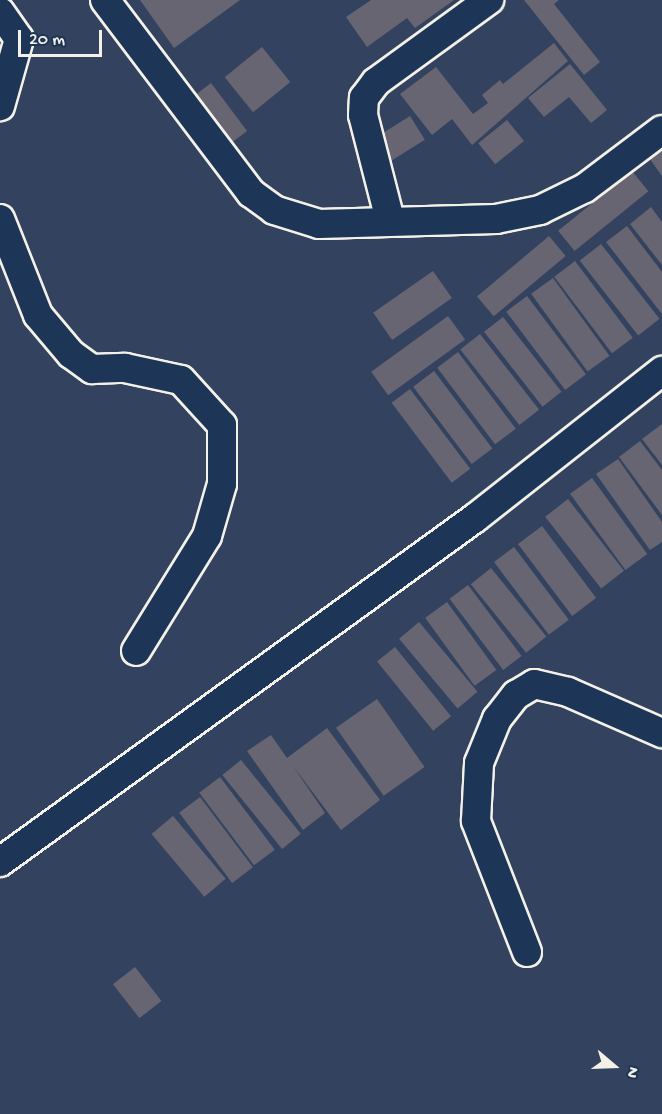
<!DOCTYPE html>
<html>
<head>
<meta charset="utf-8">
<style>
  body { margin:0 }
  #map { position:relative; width:662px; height:1114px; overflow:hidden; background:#33435f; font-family:"Gochi Hand",sans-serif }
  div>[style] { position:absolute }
  .building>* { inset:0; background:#676571; transform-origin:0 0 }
  .roads { filter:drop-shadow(2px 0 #f4f1e8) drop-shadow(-2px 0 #f4f1e8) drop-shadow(0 2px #f4f1e8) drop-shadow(0 -2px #f4f1e8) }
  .street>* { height:28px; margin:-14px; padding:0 14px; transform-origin:14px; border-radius:14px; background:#1d3557 }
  span { translate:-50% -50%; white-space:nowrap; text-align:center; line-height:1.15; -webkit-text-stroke:4.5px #1d3557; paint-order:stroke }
  .north { position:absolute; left:584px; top:1036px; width:60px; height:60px; -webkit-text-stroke:4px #1d3557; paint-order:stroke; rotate:109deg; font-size:16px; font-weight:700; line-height:24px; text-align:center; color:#f4f1e8 }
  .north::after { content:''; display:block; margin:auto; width:21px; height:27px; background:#f4f1e8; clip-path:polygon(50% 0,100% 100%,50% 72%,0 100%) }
  .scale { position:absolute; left:18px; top:30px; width:84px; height:27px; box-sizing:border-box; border:3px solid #f4f1e8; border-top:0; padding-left:8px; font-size:18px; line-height:21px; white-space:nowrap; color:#f4f1e8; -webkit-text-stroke:4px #1d3557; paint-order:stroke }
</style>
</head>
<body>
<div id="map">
  <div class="building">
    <div style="clip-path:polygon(140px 0,240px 0,174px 48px)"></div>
    <div style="clip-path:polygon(371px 0,454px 0,415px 28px,407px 18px,367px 47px,346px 17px)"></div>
    <div style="clip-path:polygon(524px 0,559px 0,554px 4px,600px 62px,584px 75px)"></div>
    <div style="clip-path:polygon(554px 43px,568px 61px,472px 145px,452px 119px,432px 135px,400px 94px,436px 67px,473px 114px,488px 103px,482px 95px,500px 80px,503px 84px)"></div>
    <div style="left:262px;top:47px;width:45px;height:48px;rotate:51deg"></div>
    <div style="clip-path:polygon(570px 64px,607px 110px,591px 123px,569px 97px,544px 117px,528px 98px)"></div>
    <div style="left:211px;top:83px;width:60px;height:19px;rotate:53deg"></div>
    <div style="left:410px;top:116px;width:28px;height:48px;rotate:58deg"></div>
    <div style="left:507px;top:120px;width:27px;height:37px;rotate:51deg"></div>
    <div style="clip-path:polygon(662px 151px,662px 176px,650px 159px)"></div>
    <div style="left:632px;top:171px;width:26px;height:95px;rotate:51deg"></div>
    <div style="clip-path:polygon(651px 207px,662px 222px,662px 265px,630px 224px)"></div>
    <div style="clip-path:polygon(627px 226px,662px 272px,662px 314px,606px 242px)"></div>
    <div style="left:549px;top:236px;width:26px;height:94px;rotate:50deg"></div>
    <div style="left:601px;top:244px;width:95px;height:27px;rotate:52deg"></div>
    <div style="left:575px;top:261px;width:96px;height:26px;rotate:53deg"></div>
    <div style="left:433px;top:271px;width:33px;height:73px;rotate:55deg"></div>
    <div style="left:553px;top:278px;width:96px;height:27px;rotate:54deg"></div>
    <div style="left:527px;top:296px;width:98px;height:26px;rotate:53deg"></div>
    <div style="left:448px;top:316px;width:29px;height:95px;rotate:54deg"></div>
    <div style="left:503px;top:317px;width:95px;height:24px;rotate:52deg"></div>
    <div style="left:480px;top:334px;width:96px;height:25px;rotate:52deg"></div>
    <div style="left:458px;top:352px;width:96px;height:26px;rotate:53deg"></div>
    <div style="left:434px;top:371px;width:97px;height:26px;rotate:53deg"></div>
    <div style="left:410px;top:389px;width:100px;height:23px;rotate:53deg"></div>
    <div style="clip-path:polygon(662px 424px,662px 465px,642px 439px)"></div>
    <div style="clip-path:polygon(640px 441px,662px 470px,662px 515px,619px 457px)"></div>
    <div style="clip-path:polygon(618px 459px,662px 522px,662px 542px,650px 550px,596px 474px)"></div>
    <div style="left:592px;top:478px;width:94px;height:27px;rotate:54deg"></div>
    <div style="left:568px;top:499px;width:91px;height:29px;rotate:52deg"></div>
    <div style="left:542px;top:526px;width:90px;height:30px;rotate:53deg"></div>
    <div style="left:514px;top:547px;width:91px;height:25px;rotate:53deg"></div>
    <div style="left:491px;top:568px;width:88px;height:26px;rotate:51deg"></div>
    <div style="left:468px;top:585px;width:89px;height:23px;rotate:53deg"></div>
    <div style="left:447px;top:602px;width:84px;height:27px;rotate:54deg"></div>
    <div style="left:419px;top:622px;width:91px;height:26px;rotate:50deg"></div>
    <div style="left:395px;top:647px;width:89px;height:23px;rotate:51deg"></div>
    <div style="left:377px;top:699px;width:83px;height:50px;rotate:55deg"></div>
    <div style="clip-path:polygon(327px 728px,380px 800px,341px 830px,293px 766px,325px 813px,303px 830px,247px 751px,271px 735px,287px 758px)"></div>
    <div style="left:241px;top:760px;width:95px;height:24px;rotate:51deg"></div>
    <div style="left:220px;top:777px;width:91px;height:26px;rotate:53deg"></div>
    <div style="left:200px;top:797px;width:88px;height:26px;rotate:53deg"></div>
    <div style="left:173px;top:816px;width:82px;height:28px;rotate:50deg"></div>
    <div style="left:135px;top:967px;width:43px;height:28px;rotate:52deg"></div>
  </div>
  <div class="roads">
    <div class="street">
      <div style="left:105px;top:0;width:242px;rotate:52.9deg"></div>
      <div style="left:251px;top:193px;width:29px;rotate:36deg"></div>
      <div style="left:274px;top:210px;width:47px;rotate:17.3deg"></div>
      <div style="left:319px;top:224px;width:177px;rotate:-1.6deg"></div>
      <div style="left:496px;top:219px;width:45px;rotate:-11.6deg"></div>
      <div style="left:540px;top:210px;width:50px;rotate:-26.1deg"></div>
      <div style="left:585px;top:188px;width:96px;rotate:-37deg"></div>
      <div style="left:0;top:12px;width:33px;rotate:55deg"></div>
      <div style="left:19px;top:39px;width:70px;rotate:105.8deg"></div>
      <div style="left:0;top:219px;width:103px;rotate:68.4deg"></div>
      <div style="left:38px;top:315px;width:51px;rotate:49.8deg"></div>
      <div style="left:71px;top:354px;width:26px;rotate:36deg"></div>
      <div style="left:92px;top:369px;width:33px;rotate:-2deg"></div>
      <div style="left:125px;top:368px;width:57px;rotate:12.1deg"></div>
      <div style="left:181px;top:380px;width:61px;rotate:47.7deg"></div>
      <div style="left:222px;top:425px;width:59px;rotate:90deg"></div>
      <div style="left:222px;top:484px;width:54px;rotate:106.1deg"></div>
      <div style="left:207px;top:536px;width:135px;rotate:121.7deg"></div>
      <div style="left:390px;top:220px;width:108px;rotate:-104.4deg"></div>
      <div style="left:363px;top:115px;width:17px;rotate:-87deg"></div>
      <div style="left:364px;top:98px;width:20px;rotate:-53deg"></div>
      <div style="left:376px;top:82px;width:140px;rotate:-36deg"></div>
      <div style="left:0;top:862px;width:586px;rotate:-35.91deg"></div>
      <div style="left:475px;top:518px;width:238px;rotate:-38.2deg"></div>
      <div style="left:527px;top:952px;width:141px;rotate:-111.3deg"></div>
      <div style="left:476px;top:821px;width:58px;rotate:-87deg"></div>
      <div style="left:479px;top:763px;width:48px;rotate:-67.8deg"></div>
      <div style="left:497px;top:719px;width:31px;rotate:-52deg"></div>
      <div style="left:516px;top:695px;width:21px;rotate:-31deg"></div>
      <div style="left:534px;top:684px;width:35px;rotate:13deg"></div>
      <div style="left:568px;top:692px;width:103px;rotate:23.6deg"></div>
    </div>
  </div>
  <div class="north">N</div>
  <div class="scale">20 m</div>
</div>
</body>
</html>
